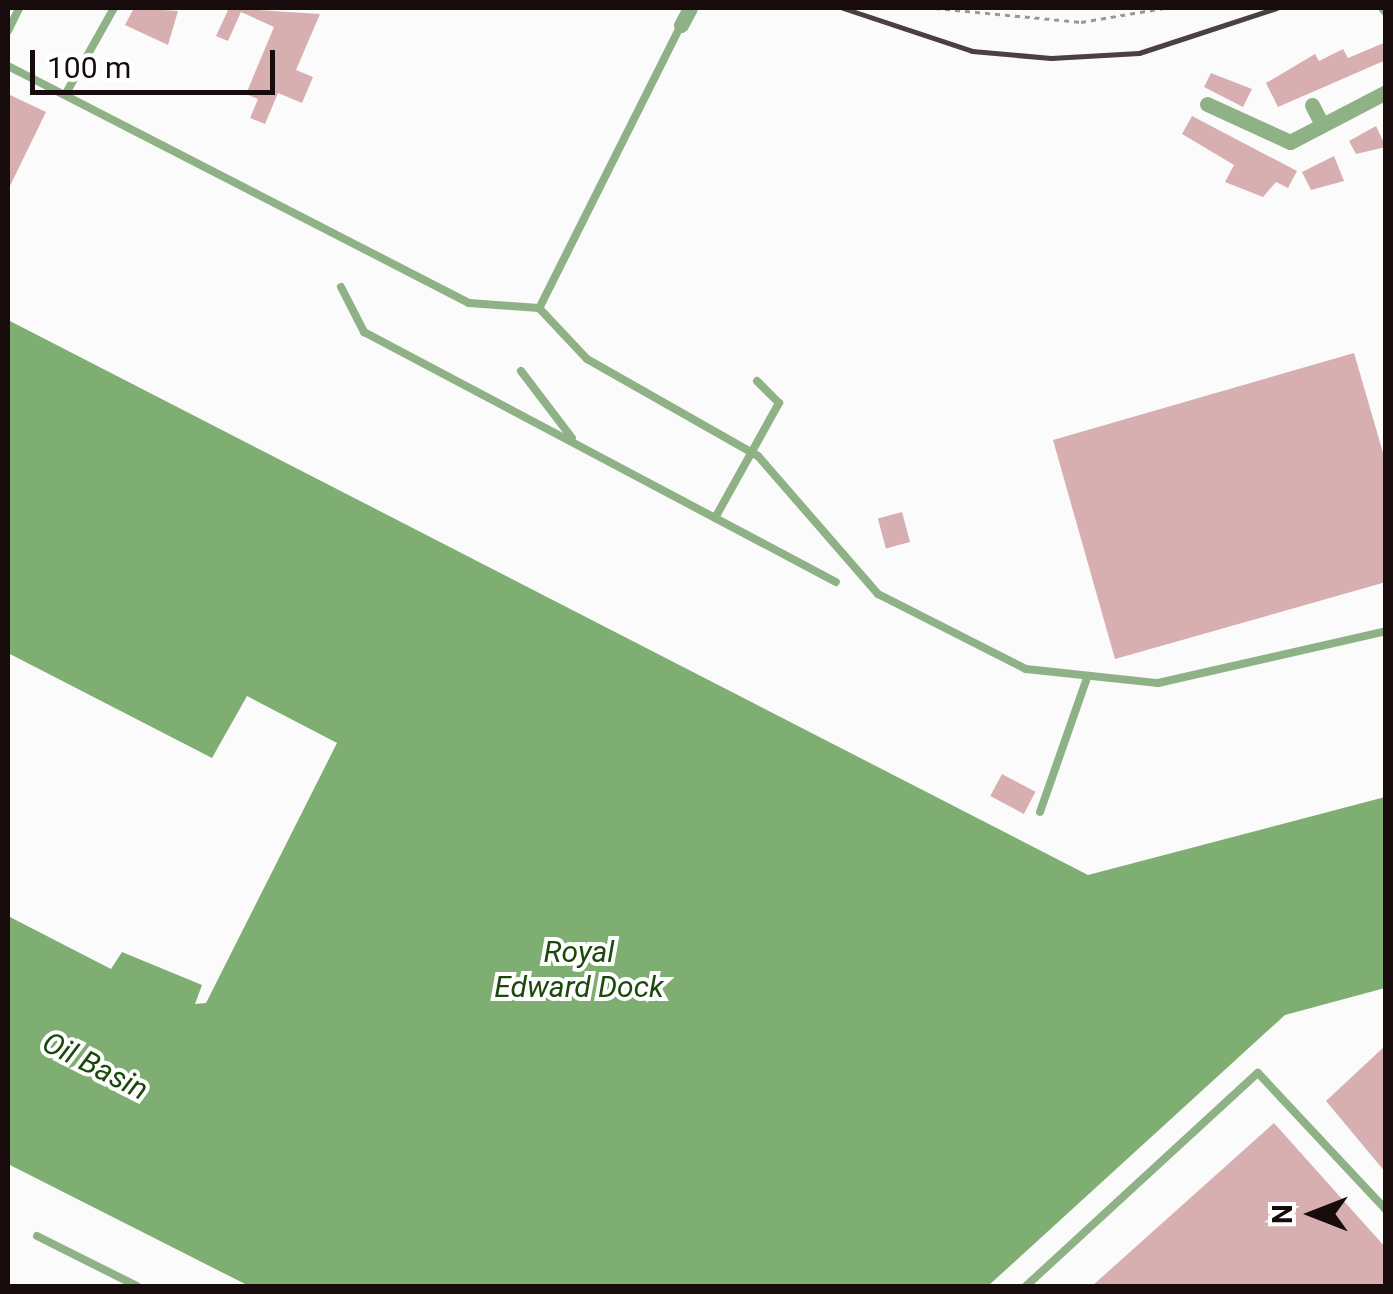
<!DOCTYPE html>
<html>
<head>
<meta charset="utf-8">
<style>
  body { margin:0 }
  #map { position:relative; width:1393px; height:1294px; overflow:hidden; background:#fbfbfb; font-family:Roboto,sans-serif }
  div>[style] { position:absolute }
  .water>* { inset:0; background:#7fae73 }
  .building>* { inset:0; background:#d7afb1; transform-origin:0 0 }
  .path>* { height:2.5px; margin-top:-1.25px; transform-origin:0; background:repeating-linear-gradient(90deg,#9c9797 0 5px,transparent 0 10px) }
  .lane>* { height:8px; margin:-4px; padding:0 4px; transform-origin:4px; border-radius:4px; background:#8fb186 }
  .street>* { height:15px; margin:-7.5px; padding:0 7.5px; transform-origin:7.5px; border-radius:7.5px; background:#8fb186 }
  .rail>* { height:5px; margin:-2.5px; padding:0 2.5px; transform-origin:2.5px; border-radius:2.5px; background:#4a4041 }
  span { translate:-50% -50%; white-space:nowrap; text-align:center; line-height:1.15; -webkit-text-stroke:8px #fff; paint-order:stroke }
  .water-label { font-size:30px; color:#1b490c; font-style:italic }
  .frame { position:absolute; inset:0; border:10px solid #180b0c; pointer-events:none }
  .north { position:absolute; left:1263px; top:1164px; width:100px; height:100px; -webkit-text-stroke:8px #fff; paint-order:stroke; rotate:270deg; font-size:28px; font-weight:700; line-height:40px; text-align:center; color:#180b0c }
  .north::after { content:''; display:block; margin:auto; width:35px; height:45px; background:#180b0c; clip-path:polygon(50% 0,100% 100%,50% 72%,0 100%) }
  .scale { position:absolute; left:30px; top:50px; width:245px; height:45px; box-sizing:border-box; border:5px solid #180b0c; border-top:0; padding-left:12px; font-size:30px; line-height:35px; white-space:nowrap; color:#180b0c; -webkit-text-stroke:8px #fff; paint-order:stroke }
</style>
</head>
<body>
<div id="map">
  <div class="water">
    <div style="clip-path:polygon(8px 320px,1088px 875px,1385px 797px,1385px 988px,1285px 1015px,988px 1286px,249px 1286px,8px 1164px,8px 916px,111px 969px,122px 952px,202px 985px,195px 1004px,206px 1003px,337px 743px,247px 696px,212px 758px,8px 653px)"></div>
  </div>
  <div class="building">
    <div style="clip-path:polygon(134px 8px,178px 11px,168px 45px,125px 25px)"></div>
    <div style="clip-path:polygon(229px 8px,320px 14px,296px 70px,313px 77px,302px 103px,278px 93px,265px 124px,250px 118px,258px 99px,246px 94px,274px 27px,241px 12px,228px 41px,216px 36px)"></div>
    <div style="clip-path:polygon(1386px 42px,1386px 60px,1278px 107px,1266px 83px,1315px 54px,1319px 61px,1343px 49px,1348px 58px)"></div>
    <div style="clip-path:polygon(1211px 73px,1252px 89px,1243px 107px,1204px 87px)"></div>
    <div style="clip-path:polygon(8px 94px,46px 112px,8px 190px)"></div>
    <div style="clip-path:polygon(1192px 116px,1297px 171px,1288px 188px,1276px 182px,1263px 197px,1225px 182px,1234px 165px,1182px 134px)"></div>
    <div style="clip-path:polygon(1376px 126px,1386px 147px,1356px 154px,1349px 141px)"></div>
    <div style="clip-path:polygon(1334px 156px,1344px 181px,1311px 190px,1302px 172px)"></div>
    <div style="clip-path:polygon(1354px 353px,1386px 463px,1386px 582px,1115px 659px,1053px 440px)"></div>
    <div style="left:902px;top:512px;width:31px;height:25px;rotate:75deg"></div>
    <div style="left:1002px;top:774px;width:38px;height:25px;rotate:28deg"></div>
    <div style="clip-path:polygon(1386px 1045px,1386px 1173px,1326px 1101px)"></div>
    <div style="clip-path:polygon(1274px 1123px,1386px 1248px,1386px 1286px,1092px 1286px)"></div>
  </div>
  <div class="path">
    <div style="left:935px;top:8px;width:147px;rotate:5.5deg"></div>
    <div style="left:1081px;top:22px;width:84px;rotate:-9.6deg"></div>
  </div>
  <div class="lane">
    <div style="left:1382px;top:8px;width:6px;rotate:51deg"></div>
    <div style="left:681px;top:25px;width:317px;rotate:116.6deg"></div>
    <div style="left:539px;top:308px;width:70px;rotate:46.7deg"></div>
    <div style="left:587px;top:359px;width:197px;rotate:29.6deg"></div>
    <div style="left:758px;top:456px;width:183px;rotate:49deg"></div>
    <div style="left:878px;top:594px;width:166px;rotate:26.9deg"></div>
    <div style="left:1026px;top:669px;width:133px;rotate:6.1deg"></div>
    <div style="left:1158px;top:683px;width:234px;rotate:-12.8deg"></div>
    <div style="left:8px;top:31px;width:25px;rotate:-64deg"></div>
    <div style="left:8px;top:66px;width:518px;rotate:27.21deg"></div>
    <div style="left:469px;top:303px;width:70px;rotate:4.1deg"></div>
    <div style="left:65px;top:95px;width:100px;rotate:-60.6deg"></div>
    <div style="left:341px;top:287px;width:51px;rotate:62.9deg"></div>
    <div style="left:364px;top:332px;width:534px;rotate:27.91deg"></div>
    <div style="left:521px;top:371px;width:84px;rotate:52.7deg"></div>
    <div style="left:715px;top:518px;width:132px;rotate:-60.9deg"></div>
    <div style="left:779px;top:403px;width:31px;rotate:-135deg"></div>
    <div style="left:1040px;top:812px;width:142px;rotate:-70.7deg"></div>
    <div style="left:37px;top:1236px;width:112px;rotate:26.6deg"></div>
    <div style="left:1026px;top:1286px;width:315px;rotate:-42.6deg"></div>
    <div style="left:1258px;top:1073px;width:187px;rotate:46.9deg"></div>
  </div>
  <div class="street">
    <div style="left:681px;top:25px;width:19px;rotate:-62deg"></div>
    <div style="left:1207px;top:104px;width:91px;rotate:24.6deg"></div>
    <div style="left:1290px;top:142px;width:108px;rotate:-27.5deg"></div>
    <div style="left:1312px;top:105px;width:22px;rotate:63deg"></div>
  </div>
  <div class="rail">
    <div style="left:843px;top:8px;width:136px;rotate:18.4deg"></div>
    <div style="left:972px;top:51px;width:79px;rotate:5.1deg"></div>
    <div style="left:1051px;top:58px;width:88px;rotate:-3.3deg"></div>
    <div style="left:1139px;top:53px;width:145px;rotate:-18.1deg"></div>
  </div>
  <div class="water-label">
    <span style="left:579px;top:969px">Royal<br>Edward Dock</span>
    <span style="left:95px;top:1066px;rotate:27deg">Oil Basin</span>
  </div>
  <div class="frame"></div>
  <div class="north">N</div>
  <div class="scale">100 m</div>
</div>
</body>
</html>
